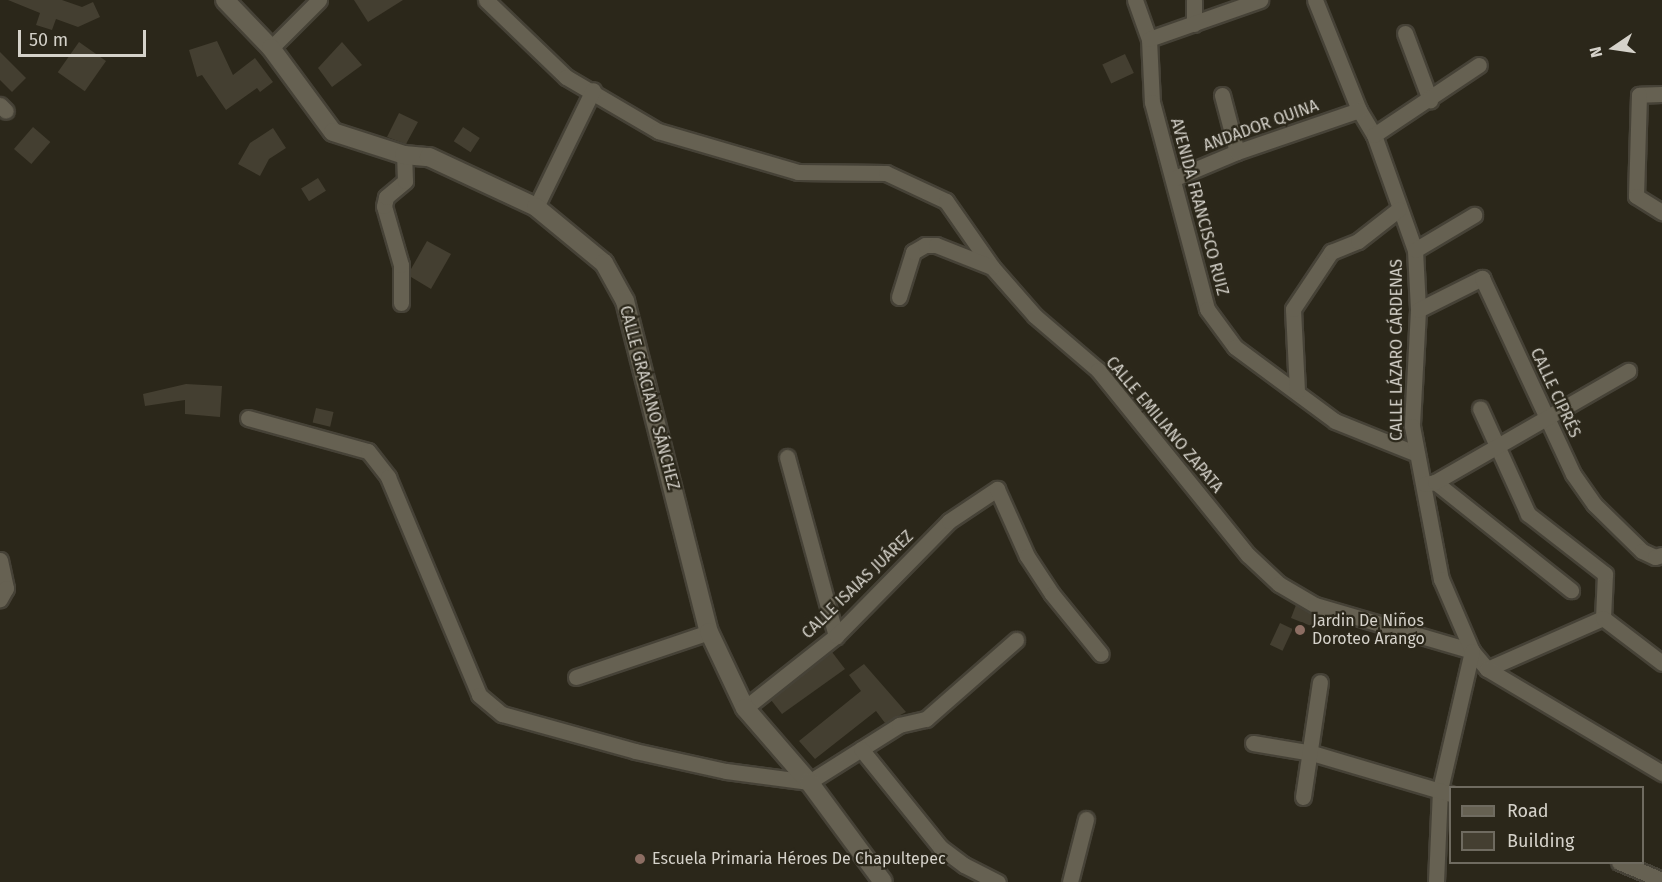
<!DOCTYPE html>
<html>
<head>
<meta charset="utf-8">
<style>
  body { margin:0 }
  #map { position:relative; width:1662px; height:882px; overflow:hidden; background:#2b271a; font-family:"Fira Sans",sans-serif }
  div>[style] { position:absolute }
  .building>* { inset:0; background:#443f31; transform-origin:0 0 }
  .roads { filter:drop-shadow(2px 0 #464237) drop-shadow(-2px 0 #464237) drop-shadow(0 2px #464237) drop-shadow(0 -2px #464237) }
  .street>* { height:15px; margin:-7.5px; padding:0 7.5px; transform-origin:7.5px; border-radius:7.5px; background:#666152 }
  .secondary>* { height:18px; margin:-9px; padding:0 9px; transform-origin:9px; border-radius:9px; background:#666152 }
  .dots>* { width:16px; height:16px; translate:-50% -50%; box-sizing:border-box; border:3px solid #2b271a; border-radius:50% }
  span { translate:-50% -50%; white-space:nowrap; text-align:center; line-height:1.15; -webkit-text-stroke:4.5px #2b271a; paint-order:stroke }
  .street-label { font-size:16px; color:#d5d2ca }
  .poi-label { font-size:16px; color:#d5d2ca }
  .left { translate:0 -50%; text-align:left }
  .legend { position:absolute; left:1449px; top:786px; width:195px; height:78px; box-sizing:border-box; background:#2b271a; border:2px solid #6f6b60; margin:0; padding:8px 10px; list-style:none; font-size:18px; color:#d5d2ca }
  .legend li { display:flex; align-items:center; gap:12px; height:30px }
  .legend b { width:30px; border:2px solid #6f6b60 }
  .north { position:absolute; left:1584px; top:18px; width:60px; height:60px; -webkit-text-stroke:4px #2b271a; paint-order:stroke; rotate:257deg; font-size:16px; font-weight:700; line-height:24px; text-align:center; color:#d5d2ca }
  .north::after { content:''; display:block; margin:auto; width:21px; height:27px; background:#d5d2ca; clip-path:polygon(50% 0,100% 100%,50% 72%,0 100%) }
  .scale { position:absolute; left:18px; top:30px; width:128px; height:27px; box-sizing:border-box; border:3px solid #d5d2ca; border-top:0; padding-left:8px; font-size:18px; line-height:21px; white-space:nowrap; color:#d5d2ca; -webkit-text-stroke:4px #2b271a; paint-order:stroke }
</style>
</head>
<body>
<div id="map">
  <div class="building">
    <div style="clip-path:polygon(8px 0,62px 0,82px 7px,93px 2px,100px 17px,78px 27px,56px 19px,52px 30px,36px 25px,40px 13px)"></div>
    <div style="clip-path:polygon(354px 0,403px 0,368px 22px)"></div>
    <div style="clip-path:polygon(217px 41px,233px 75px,255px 58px,273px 82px,260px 92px,257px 88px,226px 110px,202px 75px,197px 77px,189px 50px)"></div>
    <div style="left:79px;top:42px;width:33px;height:37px;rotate:35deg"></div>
    <div style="clip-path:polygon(342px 42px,362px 65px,332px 87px,318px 68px)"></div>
    <div style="clip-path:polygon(0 52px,26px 78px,12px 92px,0 80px)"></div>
    <div style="left:1125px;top:54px;width:21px;height:25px;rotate:65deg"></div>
    <div style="clip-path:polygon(399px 113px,418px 122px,406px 144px,387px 137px)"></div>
    <div style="left:33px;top:127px;width:23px;height:29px;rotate:41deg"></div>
    <div style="left:463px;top:127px;width:20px;height:17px;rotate:33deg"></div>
    <div style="clip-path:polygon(273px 128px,286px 148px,269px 159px,260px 176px,238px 164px,250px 143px)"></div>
    <div style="left:318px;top:178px;width:15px;height:20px;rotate:58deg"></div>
    <div style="clip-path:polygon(427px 241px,451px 254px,431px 289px,411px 277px,411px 269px)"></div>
    <div style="clip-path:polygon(186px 384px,222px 386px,220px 417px,185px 414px,185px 400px,145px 406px,143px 394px)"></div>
    <div style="left:316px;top:408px;width:18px;height:15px;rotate:13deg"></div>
    <div style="clip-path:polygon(1296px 605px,1320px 617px,1316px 628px,1291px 618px)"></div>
    <div style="left:1280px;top:623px;width:14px;height:24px;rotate:25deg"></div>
    <div style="clip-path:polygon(832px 652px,845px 669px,782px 714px,771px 700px)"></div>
    <div style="clip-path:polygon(864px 664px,906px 712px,885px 723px,876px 711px,815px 759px,799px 741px,861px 691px,849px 675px)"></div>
  </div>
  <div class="roads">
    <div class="street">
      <div style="left:486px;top:0;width:111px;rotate:43.9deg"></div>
      <div style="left:566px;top:77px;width:107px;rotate:30.4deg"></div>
      <div style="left:658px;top:131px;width:146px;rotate:16.3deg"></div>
      <div style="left:798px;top:172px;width:88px;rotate:0.7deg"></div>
      <div style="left:886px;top:173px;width:66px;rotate:25deg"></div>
      <div style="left:946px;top:201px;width:80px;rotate:55.1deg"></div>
      <div style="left:992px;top:267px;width:65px;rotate:48.7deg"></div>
      <div style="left:1035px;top:316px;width:83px;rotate:40.6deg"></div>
      <div style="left:1098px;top:370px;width:238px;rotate:51deg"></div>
      <div style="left:1248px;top:555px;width:42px;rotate:43.1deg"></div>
      <div style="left:1279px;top:584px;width:42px;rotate:30.3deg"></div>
      <div style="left:1315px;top:605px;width:164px;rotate:16.3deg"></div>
      <div style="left:1472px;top:651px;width:23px;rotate:50deg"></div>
      <div style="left:1487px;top:669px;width:127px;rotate:-23.7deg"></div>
      <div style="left:1603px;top:618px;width:44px;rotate:-87.4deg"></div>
      <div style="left:1605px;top:574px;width:98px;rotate:-142.1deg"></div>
      <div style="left:1528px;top:514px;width:116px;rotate:-114.4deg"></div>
      <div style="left:1135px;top:0;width:41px;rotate:70.3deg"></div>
      <div style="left:1149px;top:39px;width:63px;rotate:87.3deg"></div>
      <div style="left:1152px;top:102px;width:214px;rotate:75.1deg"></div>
      <div style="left:1207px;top:309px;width:47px;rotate:53.6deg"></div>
      <div style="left:1235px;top:347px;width:124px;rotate:36.5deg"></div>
      <div style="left:1335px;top:421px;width:88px;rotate:21.9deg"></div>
      <div style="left:1194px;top:0;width:24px;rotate:90deg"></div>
      <div style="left:1315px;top:0;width:118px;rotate:68.2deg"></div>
      <div style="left:1359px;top:110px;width:29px;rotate:59deg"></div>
      <div style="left:1374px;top:135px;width:122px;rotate:70.4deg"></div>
      <div style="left:1415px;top:250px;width:60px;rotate:87.1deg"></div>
      <div style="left:1418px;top:310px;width:116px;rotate:93deg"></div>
      <div style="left:1412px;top:426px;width:156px;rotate:79.3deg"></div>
      <div style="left:1441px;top:579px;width:78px;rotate:66.7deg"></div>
      <div style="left:1472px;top:651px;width:143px;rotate:103deg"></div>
      <div style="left:1440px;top:790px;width:92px;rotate:92.5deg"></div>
      <div style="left:1405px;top:33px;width:72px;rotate:69.5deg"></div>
      <div style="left:1149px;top:39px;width:118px;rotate:-19.4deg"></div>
      <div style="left:271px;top:48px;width:68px;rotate:-45deg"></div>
      <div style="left:1662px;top:94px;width:23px;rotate:178deg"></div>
      <div style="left:1639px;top:95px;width:101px;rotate:91.7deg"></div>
      <div style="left:1636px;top:196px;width:31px;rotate:32deg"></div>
      <div style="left:1222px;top:95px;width:59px;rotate:75.3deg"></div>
      <div style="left:0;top:105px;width:8px;rotate:45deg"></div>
      <div style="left:1374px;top:135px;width:126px;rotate:-33.7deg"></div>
      <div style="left:1175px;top:178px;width:67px;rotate:-22.8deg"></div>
      <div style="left:1237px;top:152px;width:129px;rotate:-19deg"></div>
      <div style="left:536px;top:207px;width:130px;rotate:-64deg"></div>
      <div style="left:1415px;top:250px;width:69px;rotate:-30.7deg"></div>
      <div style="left:899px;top:297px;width:47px;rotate:-72.7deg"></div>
      <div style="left:913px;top:252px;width:14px;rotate:-30deg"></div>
      <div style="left:925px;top:245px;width:11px"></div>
      <div style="left:936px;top:245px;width:60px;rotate:21.4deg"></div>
      <div style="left:401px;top:303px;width:38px;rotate:-90deg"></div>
      <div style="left:401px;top:265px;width:61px;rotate:-106.1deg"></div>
      <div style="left:384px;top:206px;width:9px;rotate:-77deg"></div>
      <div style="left:386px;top:197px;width:25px;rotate:-40deg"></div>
      <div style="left:405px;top:181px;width:26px;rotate:-92deg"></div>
      <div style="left:1418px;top:310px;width:72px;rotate:-26.6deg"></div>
      <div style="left:1482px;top:278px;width:216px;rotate:65.1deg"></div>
      <div style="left:1573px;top:474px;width:37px;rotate:55deg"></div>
      <div style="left:1594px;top:504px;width:67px;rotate:44.4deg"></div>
      <div style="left:1642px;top:551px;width:14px;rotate:25deg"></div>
      <div style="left:1655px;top:557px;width:7px;rotate:-16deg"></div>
      <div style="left:1297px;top:391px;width:82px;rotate:-92.8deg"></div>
      <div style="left:1293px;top:309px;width:69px;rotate:-56.3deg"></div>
      <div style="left:1331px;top:252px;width:29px;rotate:-22deg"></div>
      <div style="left:1358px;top:241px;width:52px;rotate:-38deg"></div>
      <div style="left:248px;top:418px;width:124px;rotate:15.4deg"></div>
      <div style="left:368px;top:451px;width:33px;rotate:52deg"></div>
      <div style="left:388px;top:477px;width:236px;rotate:67.3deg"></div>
      <div style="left:479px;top:695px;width:30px;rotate:40deg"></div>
      <div style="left:502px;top:714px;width:138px;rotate:15.5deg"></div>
      <div style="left:635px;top:751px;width:93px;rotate:12.4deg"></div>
      <div style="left:726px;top:771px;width:84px;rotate:7.5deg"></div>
      <div style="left:809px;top:782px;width:107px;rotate:-32.3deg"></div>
      <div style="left:899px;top:725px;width:28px;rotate:-13deg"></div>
      <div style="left:926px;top:719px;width:120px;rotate:-41.3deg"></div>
      <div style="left:787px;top:457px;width:186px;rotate:74.7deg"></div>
      <div style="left:1435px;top:482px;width:174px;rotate:38.5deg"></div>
      <div style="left:1425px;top:484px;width:10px;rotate:-11deg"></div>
      <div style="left:1435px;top:482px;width:223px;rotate:-29.9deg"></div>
      <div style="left:0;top:560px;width:29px;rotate:78deg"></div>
      <div style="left:6px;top:588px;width:13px;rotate:119deg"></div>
      <div style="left:1603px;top:618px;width:74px;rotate:37.3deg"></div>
      <div style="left:1487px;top:669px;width:204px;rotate:30.7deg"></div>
      <div style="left:576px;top:677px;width:140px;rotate:-18.7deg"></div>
      <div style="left:745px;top:708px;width:116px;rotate:-38.4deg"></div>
      <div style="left:836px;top:636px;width:161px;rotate:-45.5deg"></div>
      <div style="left:949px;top:521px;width:58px;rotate:-33.7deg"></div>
      <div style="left:997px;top:489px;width:73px;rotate:65.9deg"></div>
      <div style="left:1027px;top:556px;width:45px;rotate:56.7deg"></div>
      <div style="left:1052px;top:594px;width:77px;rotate:50.8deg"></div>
      <div style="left:1253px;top:743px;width:60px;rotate:9.6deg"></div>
      <div style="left:1312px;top:753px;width:144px;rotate:16.5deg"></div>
      <div style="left:861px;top:749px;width:126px;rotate:51.1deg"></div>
      <div style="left:940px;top:847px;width:30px;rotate:37deg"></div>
      <div style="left:964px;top:865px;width:38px;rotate:27deg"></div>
      <div style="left:1303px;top:797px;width:116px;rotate:-81.6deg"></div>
      <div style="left:1619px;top:862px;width:47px;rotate:22.7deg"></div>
      <div style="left:1070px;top:882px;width:65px;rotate:-75.7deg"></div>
    </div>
    <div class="secondary">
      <div style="left:225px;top:0;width:66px;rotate:46.2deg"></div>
      <div style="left:271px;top:48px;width:104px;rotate:53.6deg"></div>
      <div style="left:333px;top:132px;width:75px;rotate:17.9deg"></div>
      <div style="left:404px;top:155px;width:25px;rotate:5deg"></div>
      <div style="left:429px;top:157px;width:118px;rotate:25deg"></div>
      <div style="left:536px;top:207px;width:88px;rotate:39.5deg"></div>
      <div style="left:604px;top:263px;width:43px;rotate:61.1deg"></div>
      <div style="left:625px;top:301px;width:341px;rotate:75.8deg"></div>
      <div style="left:709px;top:632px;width:84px;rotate:64.7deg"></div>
      <div style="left:745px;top:708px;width:98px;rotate:49.1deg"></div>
      <div style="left:809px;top:782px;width:124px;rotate:53.5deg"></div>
    </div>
  </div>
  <div class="dots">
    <div style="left:1300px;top:630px;background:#8d6e63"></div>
    <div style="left:640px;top:859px;background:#8d6e63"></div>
  </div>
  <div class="street-label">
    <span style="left:1261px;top:126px;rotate:-20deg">ANDADOR QUINA</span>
    <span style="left:1199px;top:207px;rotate:75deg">AVENIDA FRANCISCO RUIZ</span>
    <span style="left:1397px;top:350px;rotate:-90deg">CALLE LÁZARO CÁRDENAS</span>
    <span style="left:1555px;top:393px;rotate:65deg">CALLE CIPRÉS</span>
    <span style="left:649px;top:398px;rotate:75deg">CALLE GRACIANO SÁNCHEZ</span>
    <span style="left:1164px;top:425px;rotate:50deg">CALLE EMILIANO ZAPATA</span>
    <span style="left:858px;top:585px;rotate:-44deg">CALLE ISAIAS JUÁREZ</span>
  </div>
  <div class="poi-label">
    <span class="left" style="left:1312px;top:630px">Jardin De Niños<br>Doroteo Arango</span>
    <span class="left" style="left:652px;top:859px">Escuela Primaria Héroes De Chapultepec</span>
  </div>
  <ul class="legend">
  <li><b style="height:8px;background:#666152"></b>Road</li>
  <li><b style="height:16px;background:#443f31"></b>Building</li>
  </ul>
  <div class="north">N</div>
  <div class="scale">50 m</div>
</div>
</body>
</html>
